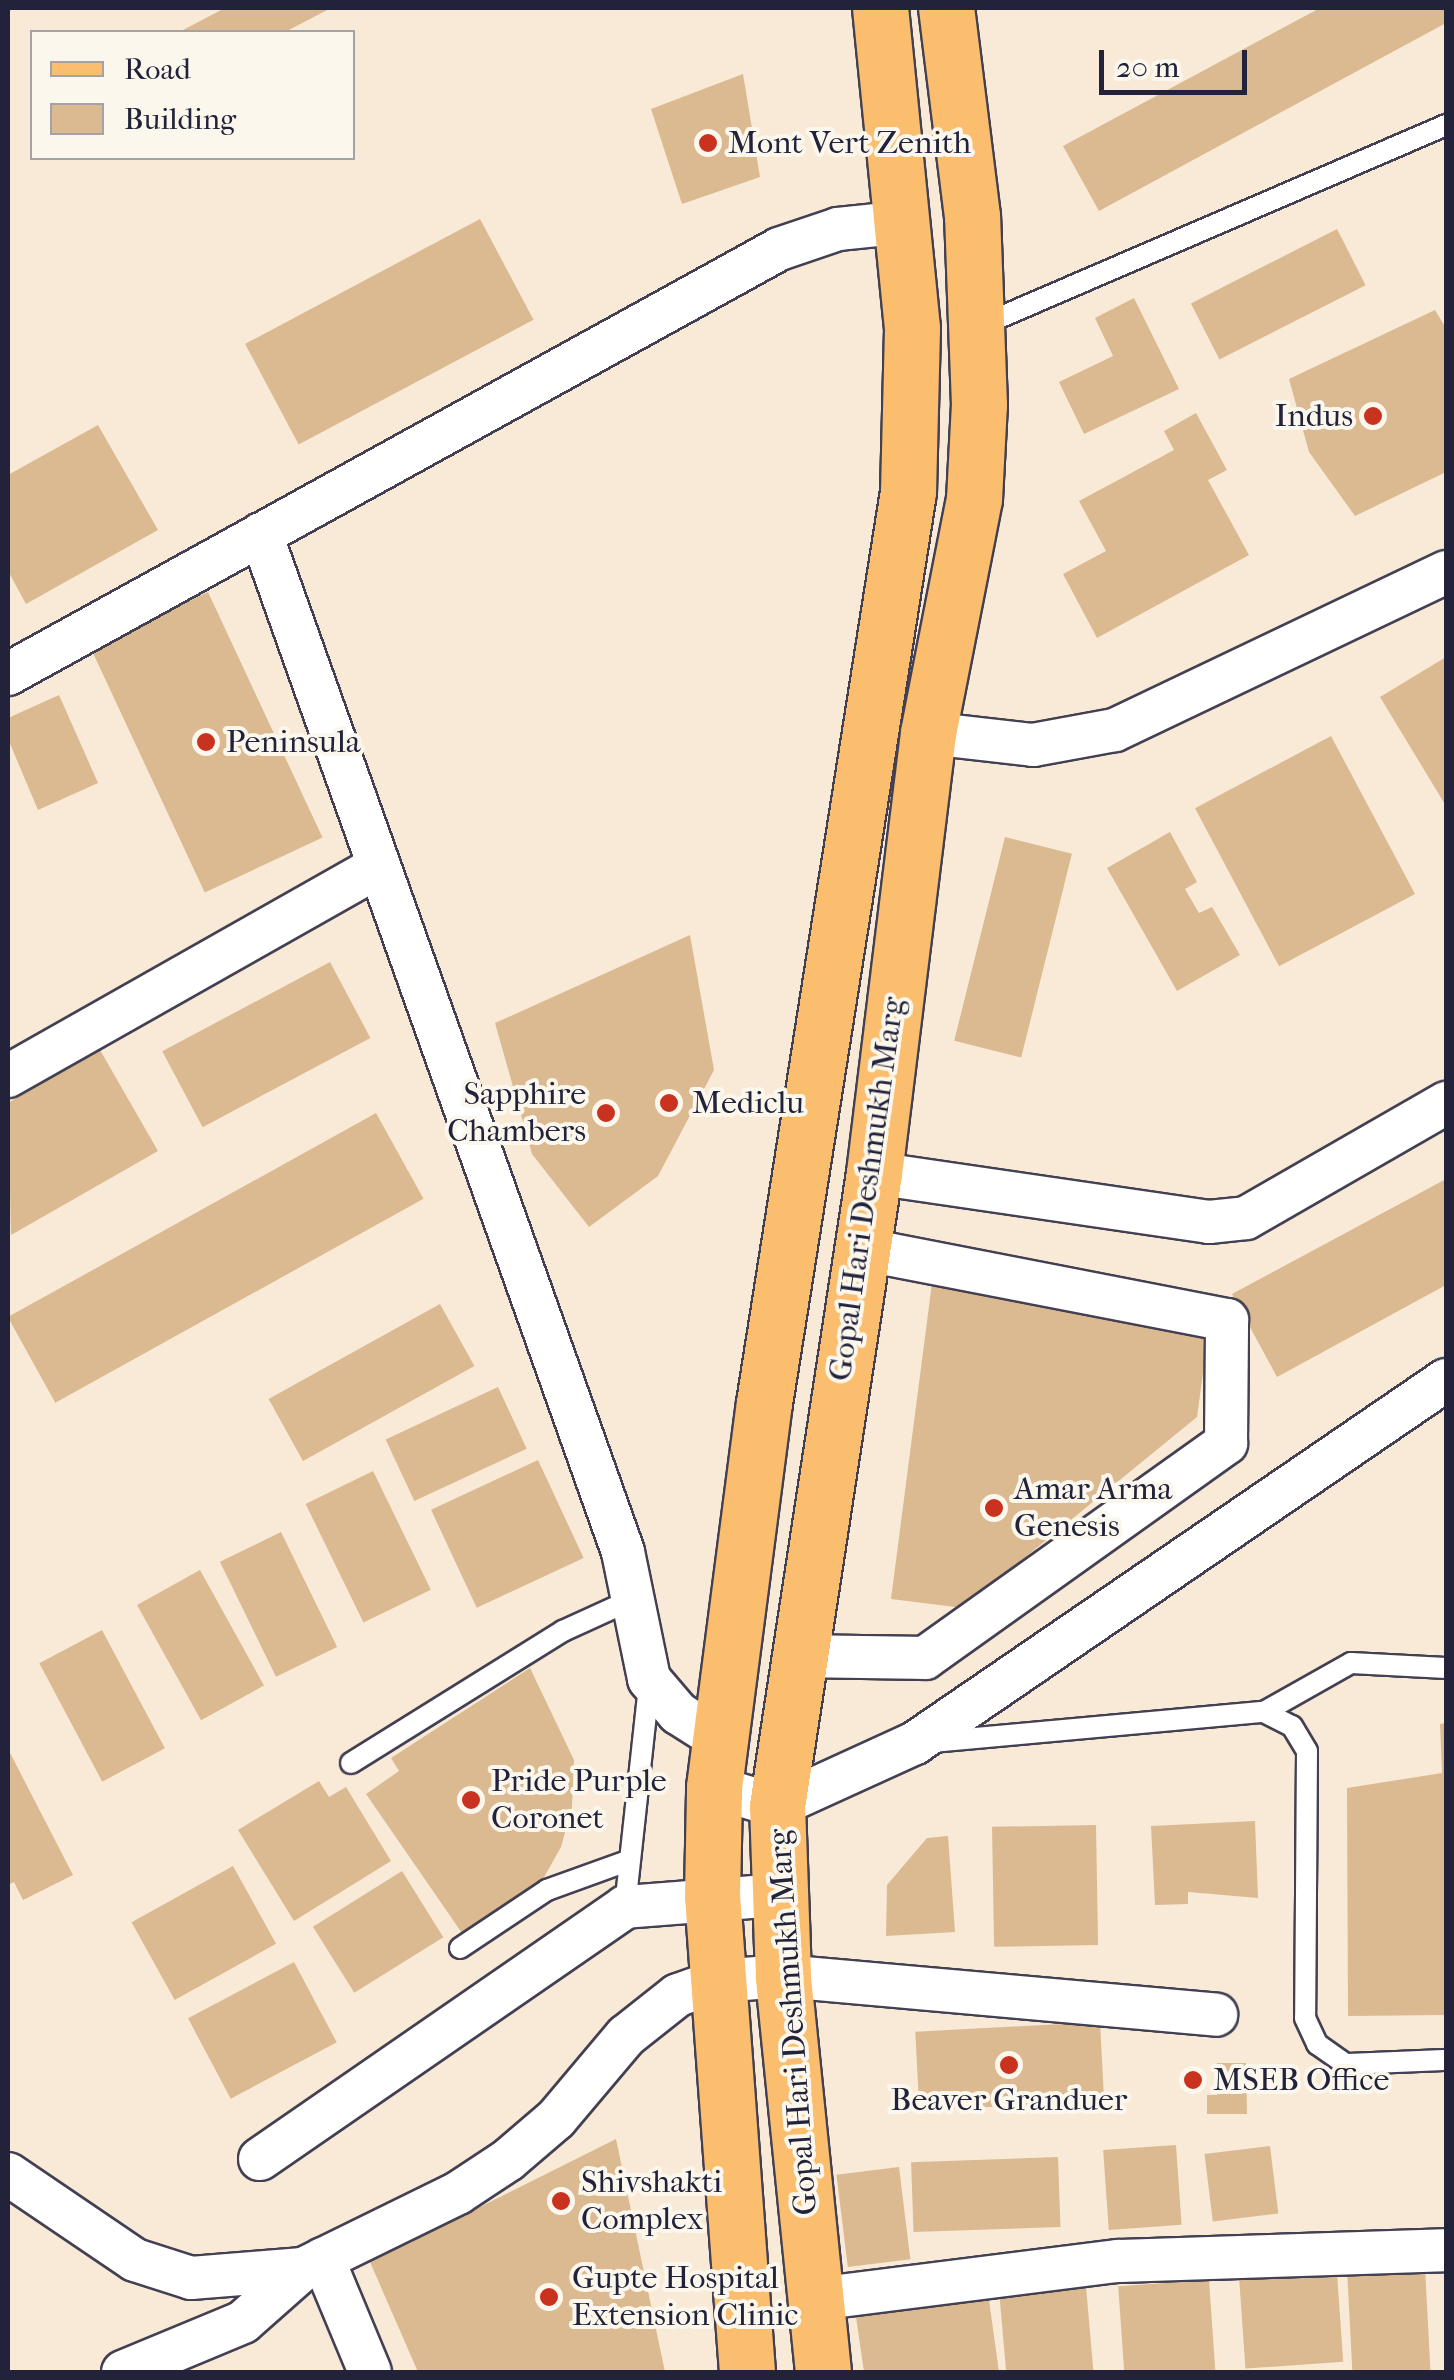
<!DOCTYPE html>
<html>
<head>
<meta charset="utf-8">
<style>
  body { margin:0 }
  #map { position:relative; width:1454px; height:2380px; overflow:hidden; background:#f8ead7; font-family:"IM FELL French Canon",serif }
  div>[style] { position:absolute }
  .building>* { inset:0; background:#dbba92; transform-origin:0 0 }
  .roads { filter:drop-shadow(2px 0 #424052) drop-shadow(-2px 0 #424052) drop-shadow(0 2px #424052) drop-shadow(0 -2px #424052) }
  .lane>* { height:20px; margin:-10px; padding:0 10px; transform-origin:10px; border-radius:10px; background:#fff }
  .street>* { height:42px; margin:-21px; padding:0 21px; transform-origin:21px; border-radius:21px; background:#fff }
  .primary>* { height:55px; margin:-27.5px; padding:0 27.5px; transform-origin:27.5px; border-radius:27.5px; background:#fbbd6e }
  .dots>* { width:28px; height:28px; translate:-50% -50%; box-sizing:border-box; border:5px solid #fbf7ec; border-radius:50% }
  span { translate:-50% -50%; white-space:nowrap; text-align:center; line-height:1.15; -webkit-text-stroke:8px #fbf7ec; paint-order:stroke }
  .poi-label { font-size:32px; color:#22223b }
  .left { translate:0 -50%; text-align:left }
  .right { translate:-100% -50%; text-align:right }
  .street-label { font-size:32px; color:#22223b }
  .frame { position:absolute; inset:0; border:10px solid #22223b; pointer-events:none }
  .legend { position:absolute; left:30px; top:30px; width:325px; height:130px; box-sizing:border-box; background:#fbf7ec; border:2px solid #a4a2a5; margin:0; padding:12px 18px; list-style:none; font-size:30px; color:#22223b }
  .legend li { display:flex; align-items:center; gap:20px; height:50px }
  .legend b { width:50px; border:2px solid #a4a2a5 }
  .scale { position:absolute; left:1099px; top:50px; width:148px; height:45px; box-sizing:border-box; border:5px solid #22223b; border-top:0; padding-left:12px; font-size:30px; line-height:35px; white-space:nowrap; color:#22223b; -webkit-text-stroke:8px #fbf7ec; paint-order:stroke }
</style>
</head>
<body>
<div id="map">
  <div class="building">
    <div style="clip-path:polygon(225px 8px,331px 8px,285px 32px,179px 32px)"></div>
    <div style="clip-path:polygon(1320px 8px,1446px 8px,1446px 23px,1099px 211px,1063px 146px)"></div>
    <div style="clip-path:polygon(743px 74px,760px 177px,682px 204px,651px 109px)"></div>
    <div style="left:480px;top:219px;width:114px;height:266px;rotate:62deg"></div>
    <div style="left:1337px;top:229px;width:63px;height:164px;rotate:63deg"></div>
    <div style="clip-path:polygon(1134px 298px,1179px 389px,1084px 434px,1059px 382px,1113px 356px,1095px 318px)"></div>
    <div style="clip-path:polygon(1435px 310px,1446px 328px,1446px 472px,1355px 516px,1309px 452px,1289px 379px)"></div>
    <div style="clip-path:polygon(1196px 413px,1227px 470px,1208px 480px,1249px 555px,1097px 638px,1063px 574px,1106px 551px,1079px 501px,1174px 450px,1164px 431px)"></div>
    <div style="clip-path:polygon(98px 425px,158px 530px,26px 604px,8px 571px,8px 475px)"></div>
    <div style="left:208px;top:592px;width:271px;height:130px;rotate:65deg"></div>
    <div style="clip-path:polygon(1446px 657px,1446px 806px,1380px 697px)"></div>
    <div style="clip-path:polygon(59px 695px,98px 783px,38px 810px,8px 739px,8px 718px)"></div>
    <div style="left:1331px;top:736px;width:179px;height:154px;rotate:62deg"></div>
    <div style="clip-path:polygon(1170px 832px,1197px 882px,1185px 889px,1199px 913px,1212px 907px,1240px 955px,1177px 991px,1107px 868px)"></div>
    <div style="left:1005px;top:837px;width:69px;height:210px;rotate:14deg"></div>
    <div style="clip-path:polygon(690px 935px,714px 1070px,658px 1176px,589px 1227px,532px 1154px,495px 1023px)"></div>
    <div style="left:330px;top:962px;width:86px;height:190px;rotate:62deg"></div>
    <div style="clip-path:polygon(100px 1050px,158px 1151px,11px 1235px,8px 1103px)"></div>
    <div style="left:376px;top:1113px;width:98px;height:421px;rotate:61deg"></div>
    <div style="clip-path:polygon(1446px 1179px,1446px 1285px,1277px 1377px,1232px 1294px)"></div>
    <div style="clip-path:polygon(932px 1283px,1210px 1321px,1197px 1417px,963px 1608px,891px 1599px)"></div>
    <div style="left:440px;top:1304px;width:71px;height:196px;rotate:61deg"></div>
    <div style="left:498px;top:1387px;width:68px;height:124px;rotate:65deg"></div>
    <div style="left:538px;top:1460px;width:108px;height:118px;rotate:65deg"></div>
    <div style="left:373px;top:1471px;width:132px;height:75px;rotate:64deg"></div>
    <div style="left:281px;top:1532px;width:128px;height:68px;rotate:64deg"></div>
    <div style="left:200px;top:1570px;width:132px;height:72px;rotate:61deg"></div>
    <div style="left:102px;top:1630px;width:134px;height:71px;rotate:62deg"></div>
    <div style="clip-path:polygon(530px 1668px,574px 1760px,572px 1807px,561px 1847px,543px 1879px,464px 1936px,366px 1794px,399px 1771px,391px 1758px)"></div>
    <div style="clip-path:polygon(1446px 1723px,1446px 2015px,1348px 2016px,1347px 1788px,1442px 1773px,1440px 1724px)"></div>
    <div style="clip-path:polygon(8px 1749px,73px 1875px,23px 1900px,14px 1882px,8px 1885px)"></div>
    <div style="clip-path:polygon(319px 1781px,329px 1797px,346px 1787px,391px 1861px,294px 1921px,238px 1830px)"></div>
    <div style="clip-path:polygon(1255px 1821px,1258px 1898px,1188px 1892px,1188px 1904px,1155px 1905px,1151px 1826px)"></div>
    <div style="left:1096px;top:1825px;width:120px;height:104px;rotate:89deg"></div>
    <div style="clip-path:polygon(948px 1836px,955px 1932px,886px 1936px,887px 1885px,927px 1838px)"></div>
    <div style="left:233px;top:1866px;width:89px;height:116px;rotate:61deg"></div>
    <div style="left:402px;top:1871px;width:78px;height:105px;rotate:58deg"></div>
    <div style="left:294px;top:1962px;width:91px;height:120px;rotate:62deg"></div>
    <div style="left:1100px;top:2022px;width:79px;height:185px;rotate:87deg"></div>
    <div style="clip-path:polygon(1217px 2063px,1246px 2063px,1247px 2114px,1207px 2114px,1207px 2095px,1217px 2095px)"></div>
    <div style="clip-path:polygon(616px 2139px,665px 2372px,418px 2372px,370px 2262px)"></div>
    <div style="left:1176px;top:2145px;width:80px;height:73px;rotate:86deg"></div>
    <div style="left:1270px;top:2146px;width:68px;height:66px;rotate:83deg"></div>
    <div style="left:1058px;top:2157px;width:70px;height:147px;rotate:88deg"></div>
    <div style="left:899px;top:2167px;width:93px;height:63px;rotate:83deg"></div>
    <div style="left:1425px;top:2267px;width:104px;height:78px;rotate:87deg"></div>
    <div style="left:1337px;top:2273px;width:89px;height:98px;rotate:86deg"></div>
    <div style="left:1085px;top:2275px;width:97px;height:87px;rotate:85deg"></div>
    <div style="left:1209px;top:2280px;width:92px;height:91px;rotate:86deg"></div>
    <div style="clip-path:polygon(988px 2293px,999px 2372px,864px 2372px,855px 2310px)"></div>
  </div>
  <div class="roads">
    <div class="lane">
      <div style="left:980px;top:326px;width:508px;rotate:-23.33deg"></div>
      <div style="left:1264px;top:1712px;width:100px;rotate:-29.4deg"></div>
      <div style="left:1351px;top:1663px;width:95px;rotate:3deg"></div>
      <div style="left:932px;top:1742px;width:333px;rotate:-5.2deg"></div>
      <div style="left:1264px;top:1712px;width:31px;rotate:27deg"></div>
      <div style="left:1292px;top:1726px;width:29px;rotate:59deg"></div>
      <div style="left:1307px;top:1751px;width:267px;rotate:90.4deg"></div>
      <div style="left:1305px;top:2018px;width:29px;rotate:65deg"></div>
      <div style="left:1317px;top:2044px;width:35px;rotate:35deg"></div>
      <div style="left:1346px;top:2064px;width:100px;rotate:-2.3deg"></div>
      <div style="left:351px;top:1763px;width:250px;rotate:-31.9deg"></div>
      <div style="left:563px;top:1631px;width:77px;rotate:-24.6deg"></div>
      <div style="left:625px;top:1907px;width:223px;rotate:-83.8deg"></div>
      <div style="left:460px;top:1948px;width:105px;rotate:-33.7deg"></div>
      <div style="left:547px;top:1890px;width:88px;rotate:-19.9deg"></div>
    </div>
    <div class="street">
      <div style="left:261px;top:534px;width:1080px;rotate:70.42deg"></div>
      <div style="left:623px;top:1552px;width:130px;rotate:78.4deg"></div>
      <div style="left:649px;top:1679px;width:45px;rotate:49.5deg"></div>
      <div style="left:678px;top:1713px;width:49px;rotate:32.4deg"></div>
      <div style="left:8px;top:674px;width:880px;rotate:-28.86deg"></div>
      <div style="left:779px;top:249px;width:62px;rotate:-18.7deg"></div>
      <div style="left:838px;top:229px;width:68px;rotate:-5.9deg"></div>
      <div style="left:928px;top:733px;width:106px;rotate:6.5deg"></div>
      <div style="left:1033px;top:745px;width:83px;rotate:-10.4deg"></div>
      <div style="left:1115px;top:730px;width:367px;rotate:-25.5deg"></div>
      <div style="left:8px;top:1076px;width:426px;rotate:-29.5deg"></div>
      <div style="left:874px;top:1173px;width:339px;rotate:8.3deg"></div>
      <div style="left:1209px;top:1222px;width:37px;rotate:-6deg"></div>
      <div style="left:1246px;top:1218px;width:231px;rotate:-29.9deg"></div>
      <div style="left:800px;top:1656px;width:125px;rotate:0.9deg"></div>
      <div style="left:925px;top:1658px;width:370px;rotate:-35.5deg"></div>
      <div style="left:1226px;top:1443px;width:123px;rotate:-89.5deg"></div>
      <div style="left:1227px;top:1320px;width:373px;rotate:-169deg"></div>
      <div style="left:714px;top:1787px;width:66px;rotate:16.8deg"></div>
      <div style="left:777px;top:1806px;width:152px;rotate:-24.5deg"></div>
      <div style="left:915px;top:1743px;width:643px;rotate:-34.36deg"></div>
      <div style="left:260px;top:2159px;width:444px;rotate:-34.6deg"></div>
      <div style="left:625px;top:1907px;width:153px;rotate:-4.5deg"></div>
      <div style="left:8px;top:2174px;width:153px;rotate:34.1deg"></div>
      <div style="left:135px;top:2260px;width:59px;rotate:17.8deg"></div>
      <div style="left:191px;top:2278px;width:112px;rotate:-4.6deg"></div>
      <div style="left:303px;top:2269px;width:173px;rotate:-26.1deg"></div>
      <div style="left:458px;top:2193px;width:60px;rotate:-33.4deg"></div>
      <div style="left:508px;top:2160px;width:63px;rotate:-40.5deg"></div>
      <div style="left:556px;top:2119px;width:109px;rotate:-49.9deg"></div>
      <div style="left:626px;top:2036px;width:66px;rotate:-38.3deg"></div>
      <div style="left:678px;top:1995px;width:42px;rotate:-19.3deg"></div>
      <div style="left:718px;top:1981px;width:65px;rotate:-4.4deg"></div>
      <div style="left:783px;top:1976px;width:435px;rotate:5.1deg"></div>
      <div style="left:323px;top:2259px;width:122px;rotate:67.4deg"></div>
      <div style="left:816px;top:2299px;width:304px;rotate:-7.2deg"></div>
      <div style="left:1118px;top:2261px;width:328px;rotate:-1.9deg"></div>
      <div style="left:123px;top:2372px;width:130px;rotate:-22.6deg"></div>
      <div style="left:243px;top:2322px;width:80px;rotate:-41.5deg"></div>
    </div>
    <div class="primary">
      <div style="left:747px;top:2372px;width:477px;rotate:-94.2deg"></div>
      <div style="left:712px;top:1896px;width:109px;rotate:-88.9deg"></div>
      <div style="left:714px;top:1787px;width:387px;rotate:-82.6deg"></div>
      <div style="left:764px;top:1403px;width:922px;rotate:-81.02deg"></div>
      <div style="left:908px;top:492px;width:164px;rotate:-88.6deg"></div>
      <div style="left:912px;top:328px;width:322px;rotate:-95.7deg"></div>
      <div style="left:823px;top:2372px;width:398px;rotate:-95.8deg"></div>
      <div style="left:783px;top:1976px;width:170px;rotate:-92deg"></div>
      <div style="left:777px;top:1806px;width:640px;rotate:-81.29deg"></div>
      <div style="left:874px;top:1173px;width:443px;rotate:-83deg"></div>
      <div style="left:928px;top:733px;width:238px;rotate:-78.9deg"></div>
      <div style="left:974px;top:499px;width:94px;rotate:-87deg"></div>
      <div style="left:979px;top:405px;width:189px;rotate:-92.1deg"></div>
      <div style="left:972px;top:216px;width:210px;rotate:-97.1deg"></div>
    </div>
  </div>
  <div class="dots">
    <div style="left:708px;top:143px;background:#c8321e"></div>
    <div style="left:1373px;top:416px;background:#c8321e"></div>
    <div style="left:206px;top:742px;background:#c8321e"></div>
    <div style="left:669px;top:1103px;background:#c8321e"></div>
    <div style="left:606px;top:1113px;background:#c8321e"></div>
    <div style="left:994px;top:1508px;background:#c8321e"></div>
    <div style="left:471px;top:1800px;background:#c8321e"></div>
    <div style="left:1009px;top:2065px;background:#c8321e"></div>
    <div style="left:1193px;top:2080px;background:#c8321e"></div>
    <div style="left:561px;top:2201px;background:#c8321e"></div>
    <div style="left:549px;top:2297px;background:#c8321e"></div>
  </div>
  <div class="poi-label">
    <span class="left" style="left:728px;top:143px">Mont Vert Zenith</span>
    <span class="right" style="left:1353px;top:416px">Indus</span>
    <span class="left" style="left:226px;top:742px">Peninsula</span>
    <span class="right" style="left:586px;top:1113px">Sapphire<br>Chambers</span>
    <span class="left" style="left:692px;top:1103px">Mediclu</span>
    <span class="left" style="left:1014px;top:1508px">Amar Arma<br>Genesis</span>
    <span class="left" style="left:491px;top:1800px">Pride Purple<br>Coronet</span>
    <span class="left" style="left:1213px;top:2080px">MSEB Office</span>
    <span style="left:1009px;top:2100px">Beaver Granduer</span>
    <span class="left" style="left:581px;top:2201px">Shivshakti<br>Complex</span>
    <span class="left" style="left:572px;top:2297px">Gupte Hospital<br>Extension Clinic</span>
  </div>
  <div class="street-label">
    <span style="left:867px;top:1189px;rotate:-82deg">Gopal Hari Deshmukh Marg</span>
    <span style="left:793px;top:2022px;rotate:-94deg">Gopal Hari Deshmukh Marg</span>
  </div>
  <div class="frame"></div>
  <ul class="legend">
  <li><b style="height:12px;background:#fbbd6e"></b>Road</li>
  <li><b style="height:28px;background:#dbba92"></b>Building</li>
  </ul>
  <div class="scale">20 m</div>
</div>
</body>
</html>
